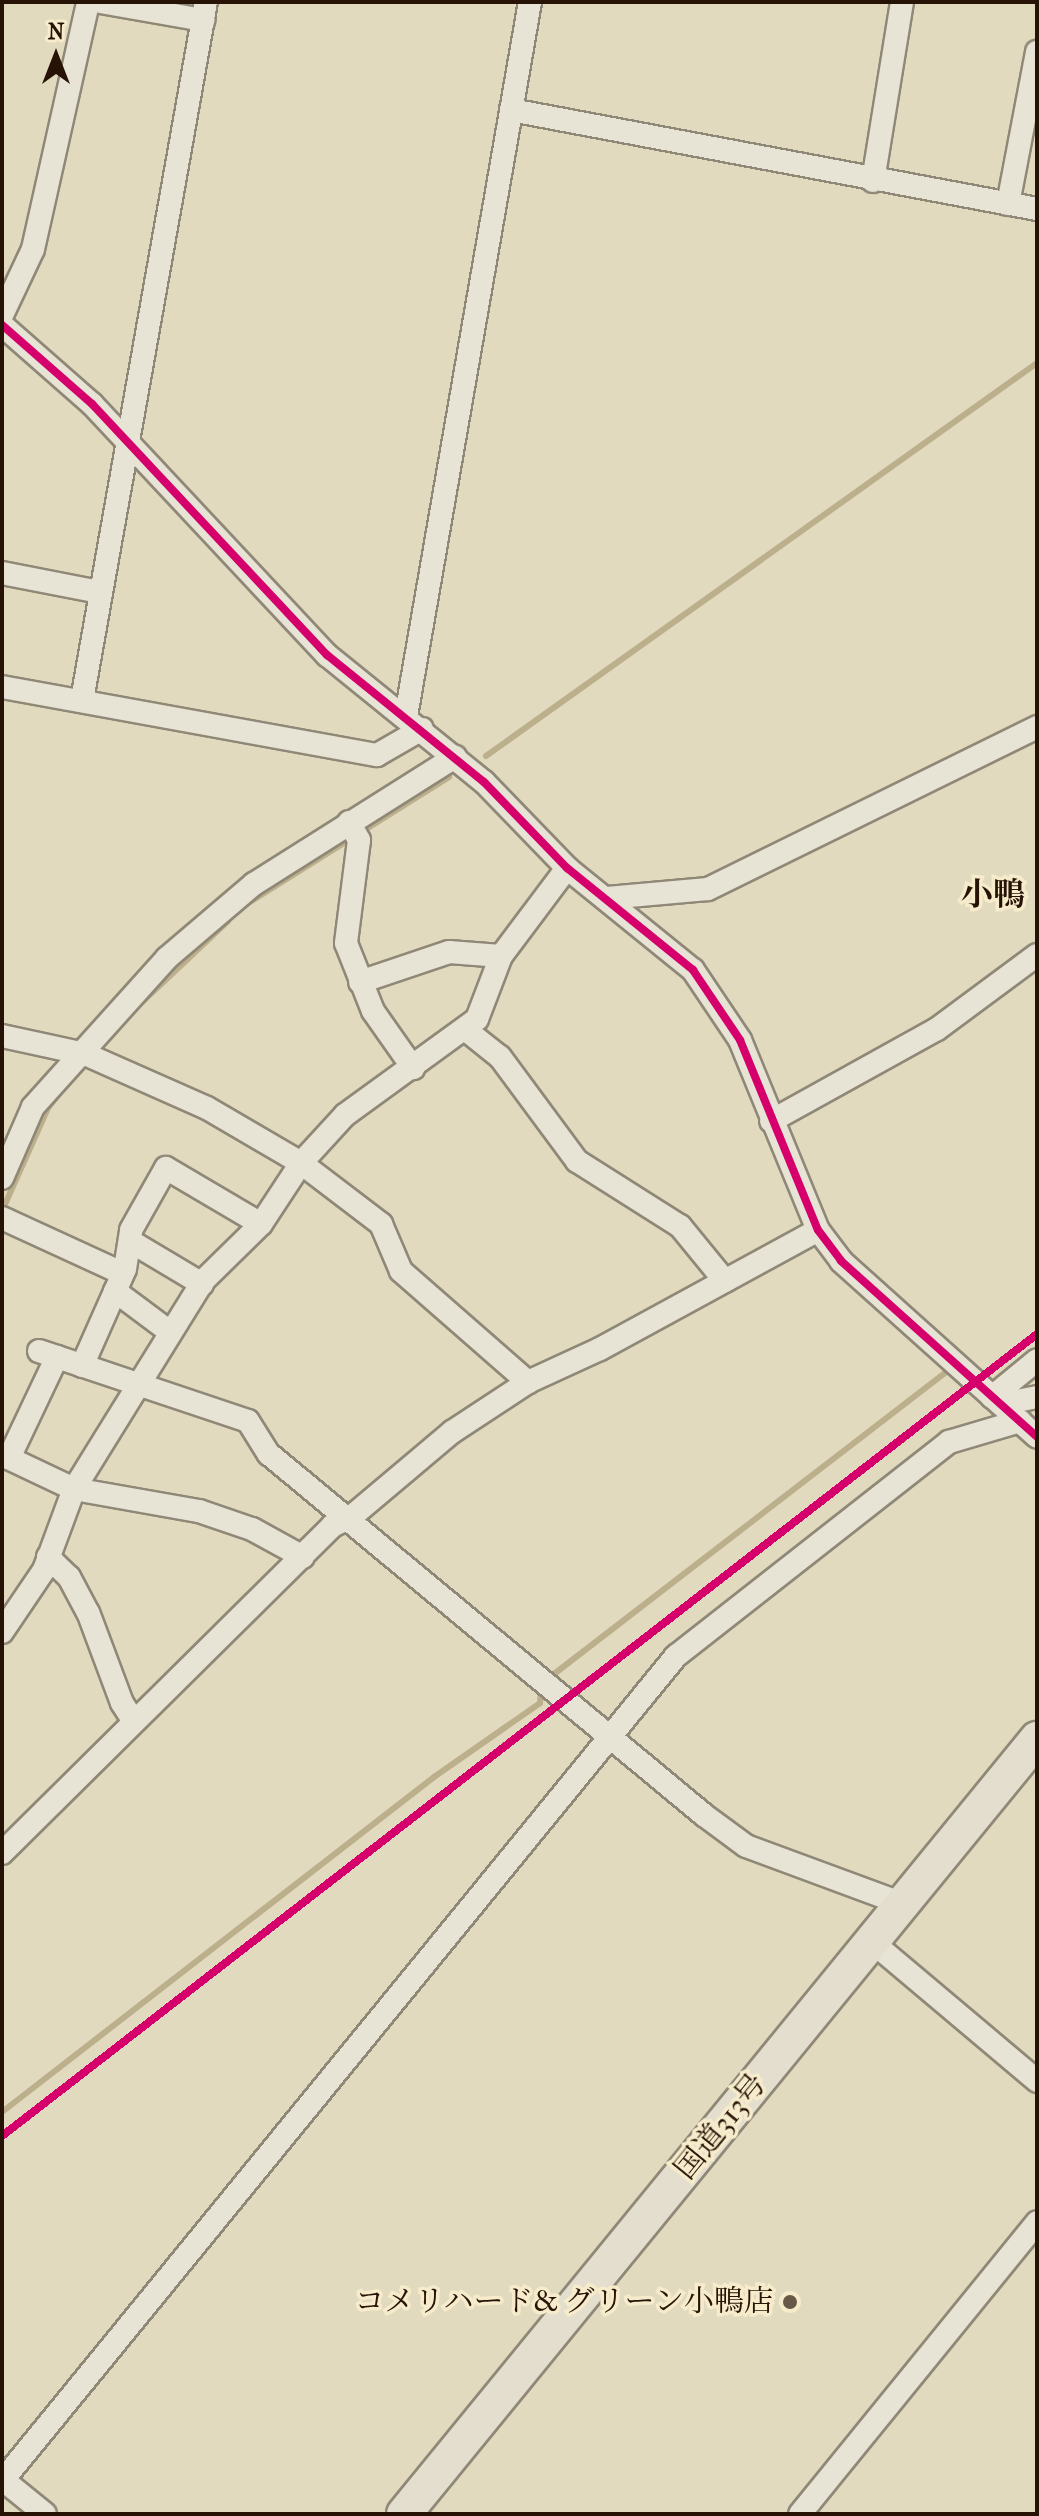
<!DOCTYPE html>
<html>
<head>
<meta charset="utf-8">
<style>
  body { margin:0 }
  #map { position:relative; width:1039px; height:2516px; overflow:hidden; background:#e2dabe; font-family:"IM FELL French Canon","Noto Serif JP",serif }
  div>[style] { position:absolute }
  .stream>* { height:6px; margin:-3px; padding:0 3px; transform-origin:3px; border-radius:3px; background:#bcaf8c }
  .roads { filter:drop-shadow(2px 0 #908877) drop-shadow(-2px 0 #908877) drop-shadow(0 2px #908877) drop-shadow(0 -2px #908877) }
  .minor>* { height:22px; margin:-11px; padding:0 11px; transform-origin:11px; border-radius:11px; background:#e7e3d5 }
  .highway>* { height:34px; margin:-17px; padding:0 17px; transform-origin:17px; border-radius:17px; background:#e3dece }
  .cycleway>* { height:8px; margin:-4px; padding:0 4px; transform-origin:4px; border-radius:4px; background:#d6006c }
  .dots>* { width:22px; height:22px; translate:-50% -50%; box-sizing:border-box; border:4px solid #f6eccb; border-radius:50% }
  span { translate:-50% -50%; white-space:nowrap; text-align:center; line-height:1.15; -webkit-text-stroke:7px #f6eccb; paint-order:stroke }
  .street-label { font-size:30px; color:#261306 }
  .poi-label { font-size:30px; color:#261306 }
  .right { translate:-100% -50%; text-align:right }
  .neighbourhood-label { font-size:32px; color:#261306; font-weight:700 }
  .frame { position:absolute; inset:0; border:4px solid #261306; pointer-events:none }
  .north { position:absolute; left:16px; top:16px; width:80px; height:80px; -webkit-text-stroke:6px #f6eccb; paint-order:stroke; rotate:0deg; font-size:22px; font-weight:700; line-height:32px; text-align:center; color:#261306 }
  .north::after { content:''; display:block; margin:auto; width:28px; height:36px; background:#261306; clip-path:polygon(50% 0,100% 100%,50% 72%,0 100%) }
</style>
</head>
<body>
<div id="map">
  <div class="stream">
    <div style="left:486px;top:756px;width:677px;rotate:-35.5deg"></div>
    <div style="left:245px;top:905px;width:241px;rotate:-32.1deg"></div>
    <div style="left:140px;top:1004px;width:121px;rotate:-43.3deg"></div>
    <div style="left:2px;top:1211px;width:113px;rotate:-65.9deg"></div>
    <div style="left:48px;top:1108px;width:24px;rotate:-52deg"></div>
    <div style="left:948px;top:1433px;width:48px;rotate:-18.1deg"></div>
    <div style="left:554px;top:1674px;width:496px;rotate:-37.6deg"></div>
    <div style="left:2px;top:2112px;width:547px;rotate:-37.79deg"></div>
    <div style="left:434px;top:1777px;width:129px;rotate:-34.9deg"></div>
    <div style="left:540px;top:1703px;width:11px;rotate:-85deg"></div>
  </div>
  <div class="roads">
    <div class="minor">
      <div style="left:101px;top:2px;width:104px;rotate:10deg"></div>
      <div style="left:511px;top:110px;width:535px;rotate:10.66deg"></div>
      <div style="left:873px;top:181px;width:181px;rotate:-80.8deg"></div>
      <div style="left:1008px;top:204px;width:155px;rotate:-79.2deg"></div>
      <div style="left:2px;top:315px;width:73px;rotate:-64.8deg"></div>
      <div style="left:33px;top:249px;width:253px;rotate:-77.4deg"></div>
      <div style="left:2px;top:325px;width:120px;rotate:41.3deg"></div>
      <div style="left:92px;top:404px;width:344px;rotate:46.9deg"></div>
      <div style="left:327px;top:655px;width:202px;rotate:39deg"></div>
      <div style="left:484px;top:782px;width:120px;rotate:46deg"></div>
      <div style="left:567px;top:868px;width:162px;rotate:39deg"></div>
      <div style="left:693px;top:970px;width:84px;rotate:56.1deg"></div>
      <div style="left:740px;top:1040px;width:205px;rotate:67.7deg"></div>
      <div style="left:818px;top:1230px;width:39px;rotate:53deg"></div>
      <div style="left:841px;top:1261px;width:263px;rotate:41.9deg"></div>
      <div style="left:2px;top:573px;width:100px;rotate:11deg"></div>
      <div style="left:2px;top:687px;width:381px;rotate:10.3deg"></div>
      <div style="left:377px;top:755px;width:52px;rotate:-30deg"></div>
      <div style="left:82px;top:700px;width:709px;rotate:-79.93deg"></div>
      <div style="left:406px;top:716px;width:725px;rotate:-80.15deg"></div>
      <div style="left:349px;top:822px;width:21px;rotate:61deg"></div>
      <div style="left:359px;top:840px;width:104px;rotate:97.2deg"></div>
      <div style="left:346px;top:943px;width:73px;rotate:68.3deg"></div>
      <div style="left:373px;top:1011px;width:70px;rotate:54.9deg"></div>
      <div style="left:607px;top:898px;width:101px;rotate:-5.1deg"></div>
      <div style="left:708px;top:889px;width:367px;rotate:-26.2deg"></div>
      <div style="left:360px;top:982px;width:94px;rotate:-18.6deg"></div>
      <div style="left:449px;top:952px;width:52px;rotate:4.4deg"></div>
      <div style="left:466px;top:1030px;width:43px;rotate:38.5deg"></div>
      <div style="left:500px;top:1057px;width:129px;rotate:53.5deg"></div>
      <div style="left:577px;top:1161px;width:122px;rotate:32.3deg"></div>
      <div style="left:680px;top:1226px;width:71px;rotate:50.7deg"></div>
      <div style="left:2px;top:1036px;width:85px;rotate:12.2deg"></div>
      <div style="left:85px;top:1054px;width:133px;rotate:23.9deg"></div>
      <div style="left:207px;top:1108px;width:109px;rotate:30.3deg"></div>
      <div style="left:301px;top:1163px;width:101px;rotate:37.3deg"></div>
      <div style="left:381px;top:1224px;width:51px;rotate:66.9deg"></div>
      <div style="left:401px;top:1271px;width:169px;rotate:41.2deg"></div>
      <div style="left:771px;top:1121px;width:190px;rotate:-29deg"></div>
      <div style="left:937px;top:1029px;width:124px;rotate:-36.5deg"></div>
      <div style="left:2px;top:1178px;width:77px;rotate:-66.4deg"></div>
      <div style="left:33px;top:1107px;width:200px;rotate:-48deg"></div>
      <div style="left:167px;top:958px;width:114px;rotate:-40.4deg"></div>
      <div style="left:254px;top:884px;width:238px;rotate:-32.3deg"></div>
      <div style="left:2px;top:1218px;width:124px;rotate:24.7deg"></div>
      <div style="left:130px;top:1241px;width:84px;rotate:30.8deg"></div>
      <div style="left:115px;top:1291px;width:69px;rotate:36.7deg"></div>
      <div style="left:39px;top:1351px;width:220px;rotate:18.5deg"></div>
      <div style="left:248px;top:1421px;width:39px;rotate:58deg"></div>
      <div style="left:269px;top:1454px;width:565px;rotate:39.69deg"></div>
      <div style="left:704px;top:1815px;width:52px;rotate:36.4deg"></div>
      <div style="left:746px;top:1846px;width:167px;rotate:20.3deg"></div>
      <div style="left:82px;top:1366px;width:106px;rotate:-66.1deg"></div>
      <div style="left:125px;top:1269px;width:39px;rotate:-81deg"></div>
      <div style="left:131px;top:1230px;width:71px;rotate:-60.6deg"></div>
      <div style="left:166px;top:1168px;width:110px;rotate:30.5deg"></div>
      <div style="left:992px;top:1397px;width:58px;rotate:-39.4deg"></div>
      <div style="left:1001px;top:1404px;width:37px;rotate:-11deg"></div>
      <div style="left:2px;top:1455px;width:80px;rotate:25.3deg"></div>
      <div style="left:74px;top:1489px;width:127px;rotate:10deg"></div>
      <div style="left:199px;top:1511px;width:56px;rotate:18.8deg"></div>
      <div style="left:252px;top:1529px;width:58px;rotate:28.8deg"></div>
      <div style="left:9px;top:1458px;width:112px;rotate:-64.6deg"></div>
      <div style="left:48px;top:1557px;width:29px;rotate:44deg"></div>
      <div style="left:69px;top:1577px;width:40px;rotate:62deg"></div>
      <div style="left:88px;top:1612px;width:97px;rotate:69.5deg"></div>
      <div style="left:122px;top:1703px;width:20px;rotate:57deg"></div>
      <div style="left:2px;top:1632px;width:75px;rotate:-55.9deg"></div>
      <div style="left:44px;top:1570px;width:86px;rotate:-69.7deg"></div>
      <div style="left:74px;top:1489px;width:245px;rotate:-58.2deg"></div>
      <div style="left:203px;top:1281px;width:81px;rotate:-44.5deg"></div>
      <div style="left:261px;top:1224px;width:73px;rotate:-56.7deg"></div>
      <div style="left:301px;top:1163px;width:65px;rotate:-47.5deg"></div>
      <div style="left:345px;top:1115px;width:163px;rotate:-36deg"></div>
      <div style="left:477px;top:1019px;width:67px;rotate:-69.1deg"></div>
      <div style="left:501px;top:956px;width:110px;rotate:-53.1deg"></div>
      <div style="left:2px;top:1853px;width:465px;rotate:-44.7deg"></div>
      <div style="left:332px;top:1526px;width:21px;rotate:-25deg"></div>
      <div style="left:351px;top:1517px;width:132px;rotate:-40.1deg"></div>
      <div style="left:452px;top:1432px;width:91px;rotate:-33.3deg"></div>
      <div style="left:528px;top:1382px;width:79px;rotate:-24.6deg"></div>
      <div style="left:600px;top:1349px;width:248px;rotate:-28.6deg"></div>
      <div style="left:871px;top:1941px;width:217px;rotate:40.1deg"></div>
      <div style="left:2px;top:2479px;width:55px;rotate:39.1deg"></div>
      <div style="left:3px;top:2480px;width:1064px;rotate:-50.76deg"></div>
      <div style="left:676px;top:1656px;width:347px;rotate:-38.1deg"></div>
      <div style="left:949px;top:1442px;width:74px;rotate:-16.5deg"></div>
      <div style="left:800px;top:2514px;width:376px;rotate:-50.9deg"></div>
    </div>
    <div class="highway">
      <div style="left:404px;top:2514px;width:1001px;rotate:-50.76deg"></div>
    </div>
  </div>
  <div class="cycleway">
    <div style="left:2px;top:325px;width:120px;rotate:41.3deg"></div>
    <div style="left:92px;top:404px;width:344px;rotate:46.9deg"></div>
    <div style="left:327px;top:655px;width:202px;rotate:39deg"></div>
    <div style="left:484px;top:782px;width:120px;rotate:46deg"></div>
    <div style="left:567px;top:868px;width:162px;rotate:39deg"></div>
    <div style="left:693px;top:970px;width:84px;rotate:56.1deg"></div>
    <div style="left:740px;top:1040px;width:205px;rotate:67.7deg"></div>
    <div style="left:818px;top:1230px;width:39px;rotate:53deg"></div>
    <div style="left:841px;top:1261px;width:263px;rotate:41.9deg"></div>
    <div style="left:2px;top:2136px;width:1309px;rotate:-37.77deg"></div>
  </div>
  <div class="dots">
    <div style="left:790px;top:2302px;background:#685946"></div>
  </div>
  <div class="street-label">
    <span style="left:721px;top:2127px;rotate:-51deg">国道313号</span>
  </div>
  <div class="poi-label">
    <span class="right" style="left:774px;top:2302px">コメリハード&amp; グリーン小鴨店</span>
  </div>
  <div class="neighbourhood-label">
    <span style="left:993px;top:895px">小鴨</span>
  </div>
  <div class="frame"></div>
  <div class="north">N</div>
</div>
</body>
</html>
